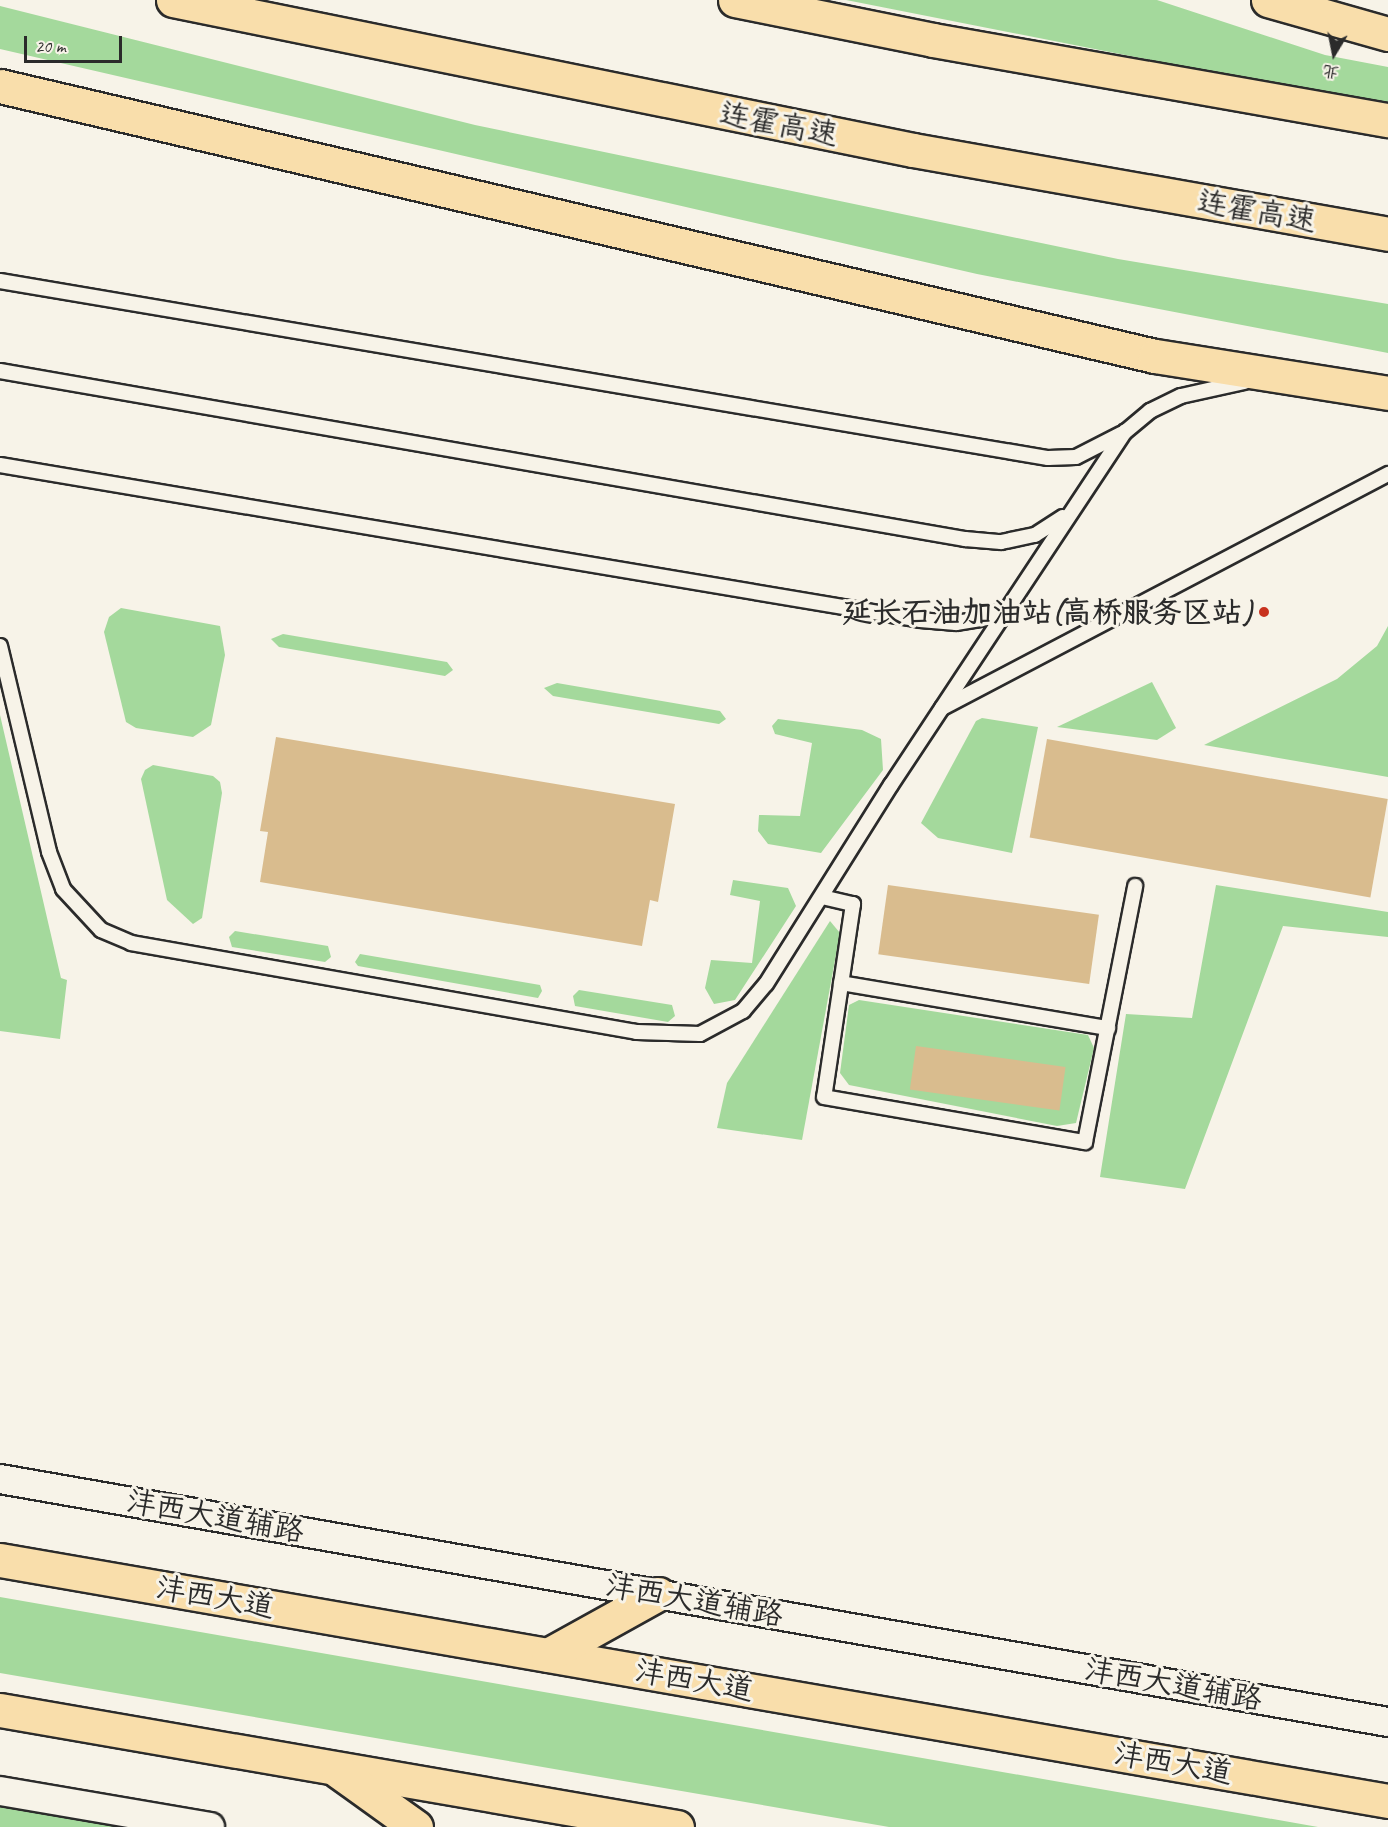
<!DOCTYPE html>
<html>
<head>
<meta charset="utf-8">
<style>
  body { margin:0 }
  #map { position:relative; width:1388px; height:1827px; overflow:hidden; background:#f7f3e8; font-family:Caveat,"LXGW WenKai TC",sans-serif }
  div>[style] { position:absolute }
  .green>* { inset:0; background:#a4d99c }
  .building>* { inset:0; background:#d9bc8e; transform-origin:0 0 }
  .roads { filter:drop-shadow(2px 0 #2b2b2b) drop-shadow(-2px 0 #2b2b2b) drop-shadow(0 2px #2b2b2b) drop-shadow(0 -2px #2b2b2b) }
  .lane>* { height:14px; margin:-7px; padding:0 7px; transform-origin:7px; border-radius:7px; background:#f7f3e8 }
  .street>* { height:28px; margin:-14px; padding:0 14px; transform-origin:14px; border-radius:14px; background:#f7f3e8 }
  .primary>* { height:33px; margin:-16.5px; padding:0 16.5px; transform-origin:16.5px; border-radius:16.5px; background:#f9deab }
  .highway>* { height:33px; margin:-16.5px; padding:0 16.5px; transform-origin:16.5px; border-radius:16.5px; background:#f9deab }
  .dots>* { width:16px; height:16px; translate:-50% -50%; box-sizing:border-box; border:3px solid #f7f3e8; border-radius:50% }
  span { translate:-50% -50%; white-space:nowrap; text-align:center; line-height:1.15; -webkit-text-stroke:6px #f7f3e8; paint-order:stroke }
  .street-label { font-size:30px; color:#2b2b2b }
  .poi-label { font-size:30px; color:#2b2b2b; font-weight:700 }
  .right { translate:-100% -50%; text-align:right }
  .north { position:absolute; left:1304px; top:24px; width:60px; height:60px; -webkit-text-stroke:4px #f7f3e8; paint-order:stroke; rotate:190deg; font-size:16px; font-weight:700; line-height:24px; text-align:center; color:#2b2b2b }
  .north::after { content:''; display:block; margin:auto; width:21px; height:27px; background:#2b2b2b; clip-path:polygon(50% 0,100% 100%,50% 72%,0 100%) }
  .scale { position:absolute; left:24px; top:36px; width:98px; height:27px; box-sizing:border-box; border:3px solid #2b2b2b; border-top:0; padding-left:8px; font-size:18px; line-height:21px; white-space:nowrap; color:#2b2b2b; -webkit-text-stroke:4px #f7f3e8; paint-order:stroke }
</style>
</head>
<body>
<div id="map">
  <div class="green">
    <div style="clip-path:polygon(846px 0,1157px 0,1325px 55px,1388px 67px,1388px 107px)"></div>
    <div style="clip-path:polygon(0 6px,475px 125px,1118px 259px,1388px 304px,1388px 353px,977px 274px,0 49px)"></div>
    <div style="clip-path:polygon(121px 608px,220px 626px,225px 655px,211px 725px,193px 737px,136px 728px,126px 722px,104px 632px,109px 617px)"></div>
    <div style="clip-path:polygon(1388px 626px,1388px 777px,1204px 745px,1337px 679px,1377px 646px)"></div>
    <div style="clip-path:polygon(283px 634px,447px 662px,453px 670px,445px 676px,279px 647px,271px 639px)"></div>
    <div style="clip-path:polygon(1152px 682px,1176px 728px,1157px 740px,1057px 727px)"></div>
    <div style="clip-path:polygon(557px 683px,720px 711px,726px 719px,719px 724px,553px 696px,544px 688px)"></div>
    <div style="clip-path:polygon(0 715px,61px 978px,67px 980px,60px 1039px,0 1031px)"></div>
    <div style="clip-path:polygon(982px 718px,1038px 727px,1012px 853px,938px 838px,921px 823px,976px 721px)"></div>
    <div style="clip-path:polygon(778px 719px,862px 730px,881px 739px,883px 770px,821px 853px,768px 844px,758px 831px,759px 815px,800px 816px,812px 743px,775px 734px,772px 726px)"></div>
    <div style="clip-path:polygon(153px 765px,213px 776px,220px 782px,222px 793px,202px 918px,193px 924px,167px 900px,141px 779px,145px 770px)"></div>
    <div style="clip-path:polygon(733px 880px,788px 888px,796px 906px,735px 1000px,714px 1004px,705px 988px,711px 960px,752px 963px,760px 901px,730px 895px)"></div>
    <div style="clip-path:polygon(1216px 885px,1388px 912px,1388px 937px,1283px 926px,1185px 1189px,1100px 1177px,1126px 1014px,1192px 1018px)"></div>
    <div style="clip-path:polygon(830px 921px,840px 933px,802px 1140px,717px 1128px,727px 1083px)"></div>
    <div style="clip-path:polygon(235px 931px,328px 946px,331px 957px,325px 962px,232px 947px,229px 937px)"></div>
    <div style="clip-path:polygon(360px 954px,540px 985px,542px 991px,538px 998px,358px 966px,355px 962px)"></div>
    <div style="clip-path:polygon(579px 990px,672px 1005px,675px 1016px,668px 1022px,575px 1006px,573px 996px)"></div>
    <div style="clip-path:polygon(859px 1000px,1088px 1035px,1094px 1048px,1076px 1123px,1057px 1126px,849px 1085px,840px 1073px,849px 1005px)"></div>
    <div style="clip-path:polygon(0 1597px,1318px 1827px,889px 1827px,0 1673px)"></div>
    <div style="clip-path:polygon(0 1795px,188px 1827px,0 1827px)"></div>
  </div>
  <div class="building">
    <div style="clip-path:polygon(276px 737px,675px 804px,658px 902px,650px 900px,642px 946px,260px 882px,268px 832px,260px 831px)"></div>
    <div style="left:1047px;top:739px;width:346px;height:100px;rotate:10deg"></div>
    <div style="left:888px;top:885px;width:213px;height:70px;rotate:8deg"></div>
    <div style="left:916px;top:1046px;width:151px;height:44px;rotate:8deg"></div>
  </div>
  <div class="roads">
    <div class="lane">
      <div style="left:0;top:281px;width:1063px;rotate:9.59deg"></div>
      <div style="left:1048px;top:458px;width:28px;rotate:-2deg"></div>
      <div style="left:1076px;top:457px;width:51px;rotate:-27.1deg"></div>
      <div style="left:0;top:371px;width:980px;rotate:9.88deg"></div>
      <div style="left:965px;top:539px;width:36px;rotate:5deg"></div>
      <div style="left:1001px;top:542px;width:35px;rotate:-12deg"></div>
      <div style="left:1035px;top:535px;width:33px;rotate:-33deg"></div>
      <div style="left:0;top:465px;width:933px;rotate:9.56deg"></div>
      <div style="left:920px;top:620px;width:36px;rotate:5deg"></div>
      <div style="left:956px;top:623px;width:31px;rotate:-9deg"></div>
      <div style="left:987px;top:618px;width:20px;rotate:-27deg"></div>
      <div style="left:0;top:646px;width:212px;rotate:76.6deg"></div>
      <div style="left:49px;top:852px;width:40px;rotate:69deg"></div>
      <div style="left:63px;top:889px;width:56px;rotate:47.2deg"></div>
      <div style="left:101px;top:930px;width:33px;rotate:23deg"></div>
      <div style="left:131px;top:943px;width:514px;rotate:9.98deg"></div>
      <div style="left:637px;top:1032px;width:63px;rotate:1.8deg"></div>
      <div style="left:700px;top:1034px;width:49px;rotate:-28.1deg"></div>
      <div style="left:743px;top:1011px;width:35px;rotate:-50deg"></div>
      <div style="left:766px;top:984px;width:235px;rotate:-57.9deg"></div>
      <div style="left:891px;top:785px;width:424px;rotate:-56.5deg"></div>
      <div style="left:1125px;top:432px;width:33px;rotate:-40deg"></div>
      <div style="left:1150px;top:411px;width:34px;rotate:-26deg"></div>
      <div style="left:1181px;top:396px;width:65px;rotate:-12.5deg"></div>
      <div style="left:942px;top:708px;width:504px;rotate:-27.68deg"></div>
      <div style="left:822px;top:897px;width:32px;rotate:13deg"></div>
      <div style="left:853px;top:904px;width:195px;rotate:98.5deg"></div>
      <div style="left:824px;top:1097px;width:265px;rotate:9.8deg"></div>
      <div style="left:1085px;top:1142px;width:261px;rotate:-78.9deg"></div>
      <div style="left:841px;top:983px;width:271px;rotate:9.6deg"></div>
    </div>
    <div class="street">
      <div style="left:0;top:1479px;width:1409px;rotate:9.93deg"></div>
      <div style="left:0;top:1791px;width:213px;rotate:9.7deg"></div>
    </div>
    <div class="primary">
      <div style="left:0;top:1560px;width:1409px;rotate:9.85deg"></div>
      <div style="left:548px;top:1655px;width:126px;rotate:-29deg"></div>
      <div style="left:0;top:1710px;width:687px;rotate:9.81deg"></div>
      <div style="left:338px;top:1771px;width:96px;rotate:35.7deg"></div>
    </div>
    <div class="highway">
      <div style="left:173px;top:0;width:755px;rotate:11.46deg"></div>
      <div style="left:913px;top:150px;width:482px;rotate:10deg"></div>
      <div style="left:735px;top:0;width:202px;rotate:11.4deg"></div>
      <div style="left:933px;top:40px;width:462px;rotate:10deg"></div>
      <div style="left:1268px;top:0;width:125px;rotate:15.8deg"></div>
      <div style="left:0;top:86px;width:1186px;rotate:13.16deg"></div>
      <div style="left:1155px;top:356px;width:236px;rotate:9deg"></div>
    </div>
  </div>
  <div class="dots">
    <div style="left:1264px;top:612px;background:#c8321e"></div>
  </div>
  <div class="street-label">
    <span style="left:779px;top:124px;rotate:11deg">连霍高速</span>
    <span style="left:1257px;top:211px;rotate:10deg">连霍高速</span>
    <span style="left:215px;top:1516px;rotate:10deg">沣西大道辅路</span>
    <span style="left:215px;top:1597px;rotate:10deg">沣西大道</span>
    <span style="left:694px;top:1600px;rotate:10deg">沣西大道辅路</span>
    <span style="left:694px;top:1680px;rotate:10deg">沣西大道</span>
    <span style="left:1173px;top:1684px;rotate:10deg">沣西大道辅路</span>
    <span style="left:1173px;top:1763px;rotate:10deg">沣西大道</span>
  </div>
  <div class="poi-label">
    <span class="right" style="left:1252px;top:612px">延长石油加油站(高桥服务区站)</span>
  </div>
  <div class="north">北</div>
  <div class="scale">20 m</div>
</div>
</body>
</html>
